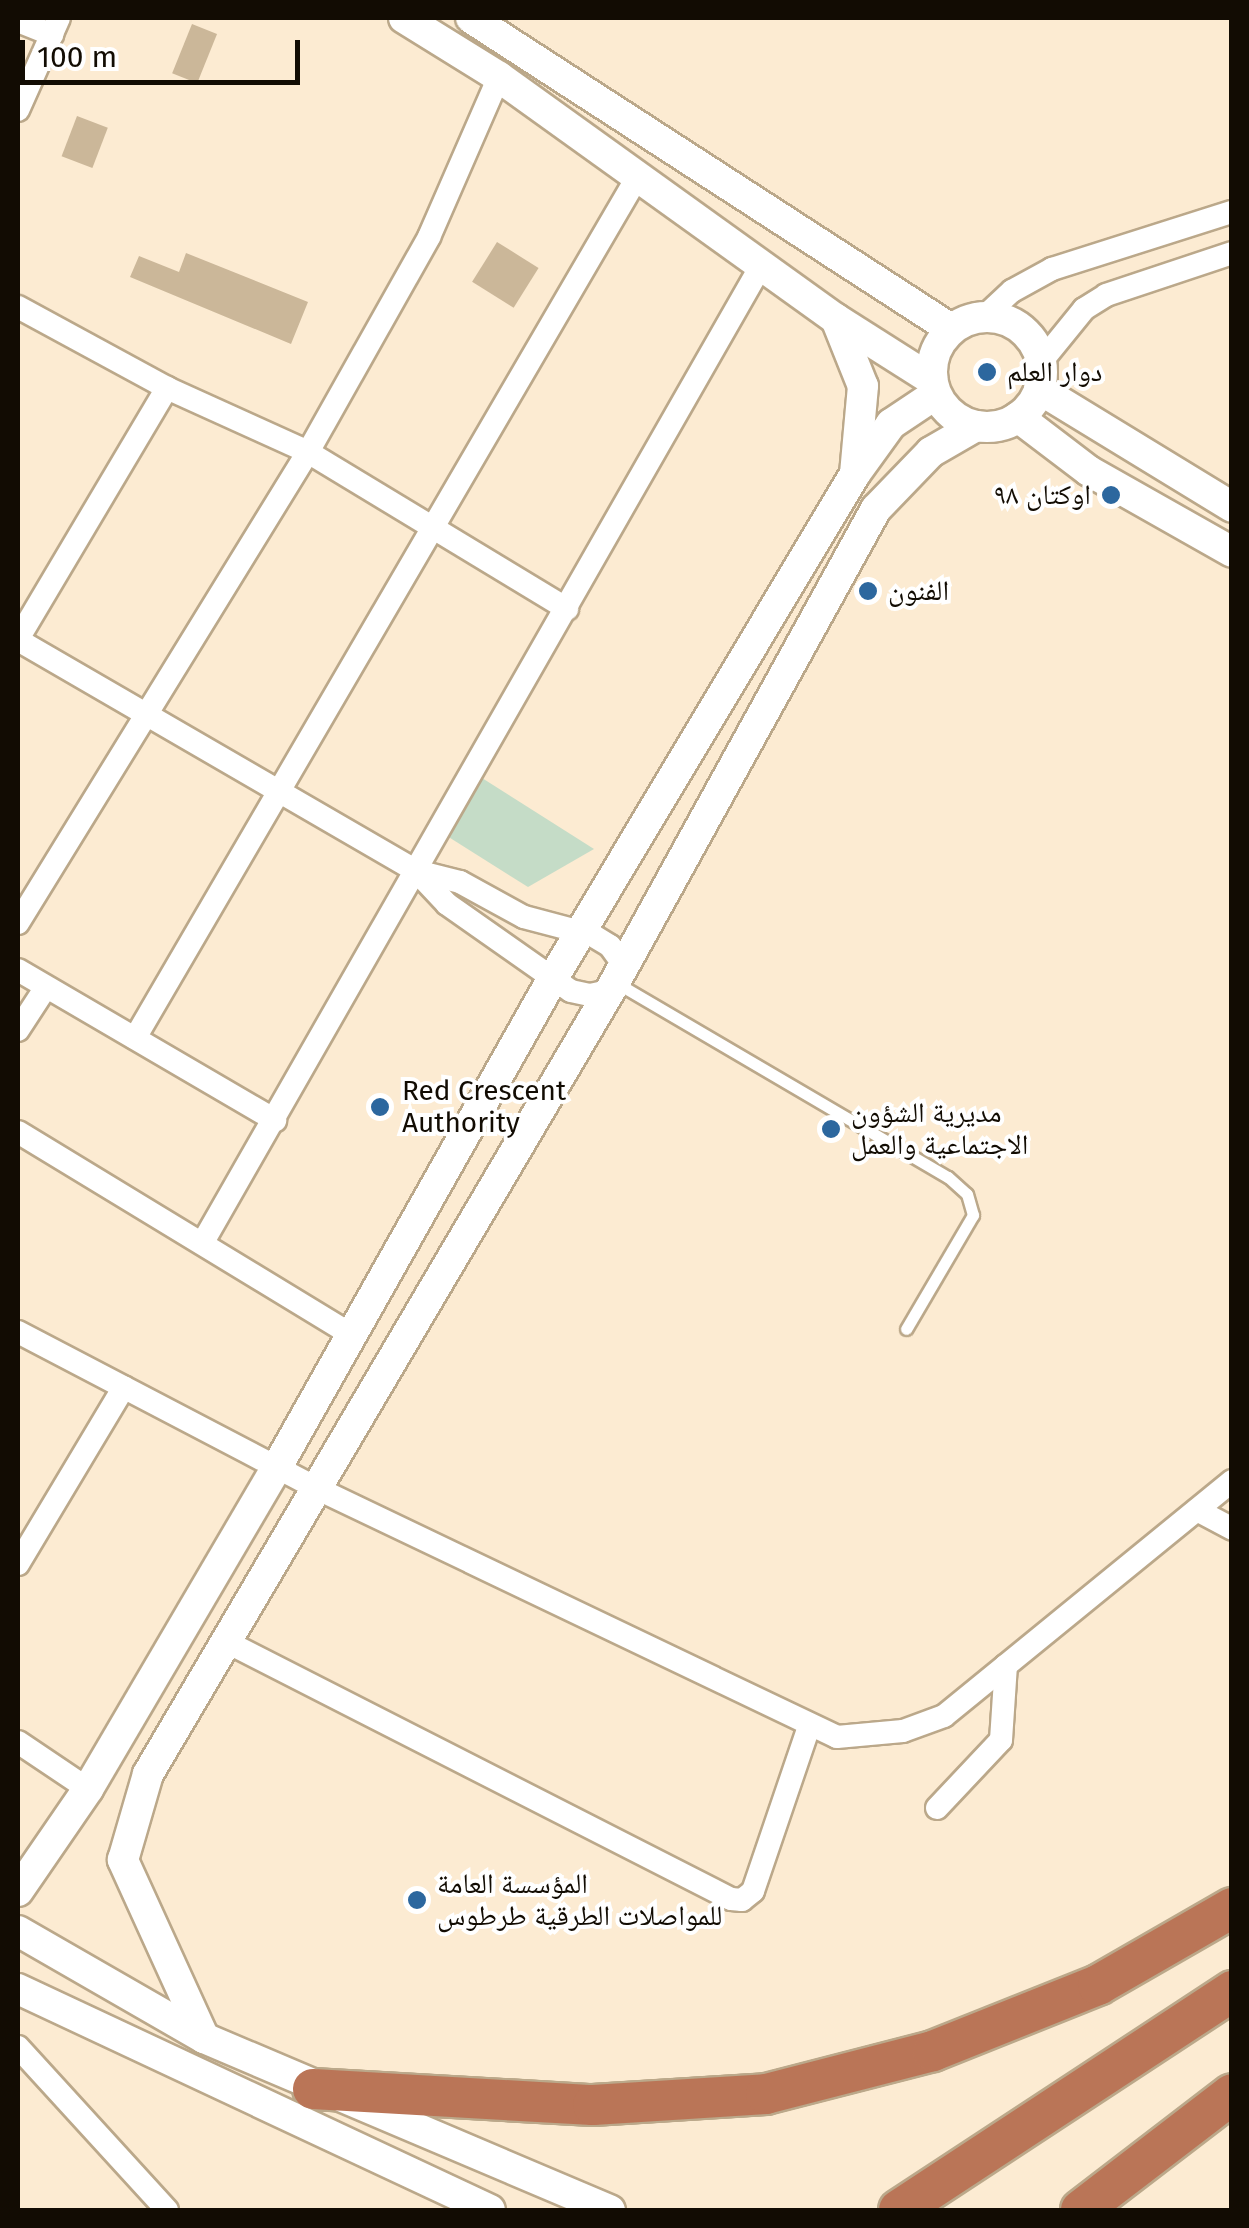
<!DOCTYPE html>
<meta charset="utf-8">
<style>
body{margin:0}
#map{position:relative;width:1249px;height:2228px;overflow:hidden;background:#fcebd2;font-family:"Fira Sans","Noto Naskh Arabic",sans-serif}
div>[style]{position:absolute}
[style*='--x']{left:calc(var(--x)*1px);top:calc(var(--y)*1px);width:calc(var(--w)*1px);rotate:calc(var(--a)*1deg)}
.green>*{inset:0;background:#c5dcc7}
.building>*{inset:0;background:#cbb799;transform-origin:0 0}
.roads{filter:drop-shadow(2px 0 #bba88a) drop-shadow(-2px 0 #bba88a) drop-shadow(0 2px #bba88a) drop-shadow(0 -2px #bba88a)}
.lane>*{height:11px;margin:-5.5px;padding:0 5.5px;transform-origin:5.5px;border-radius:5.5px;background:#fff}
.street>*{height:22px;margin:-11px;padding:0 11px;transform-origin:11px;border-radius:11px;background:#fff}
.secondary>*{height:30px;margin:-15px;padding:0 15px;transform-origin:15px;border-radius:15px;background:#fff}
.secondary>.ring{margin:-15px;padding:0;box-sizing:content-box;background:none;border:30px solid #fff;border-radius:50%}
.highway>*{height:40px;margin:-20px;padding:0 20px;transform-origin:20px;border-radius:20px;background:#ba7557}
.dots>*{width:28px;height:28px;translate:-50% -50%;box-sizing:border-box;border:5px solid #fff;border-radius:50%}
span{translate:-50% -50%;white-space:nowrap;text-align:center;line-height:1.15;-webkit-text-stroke:8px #fff;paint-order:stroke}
.poi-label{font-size:28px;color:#120c03}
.left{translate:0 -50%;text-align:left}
.right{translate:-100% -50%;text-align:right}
.frame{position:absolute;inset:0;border:20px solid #120c03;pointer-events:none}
.scale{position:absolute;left:20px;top:40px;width:280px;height:45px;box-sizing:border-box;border:5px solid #120c03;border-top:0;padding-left:12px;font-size:30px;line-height:35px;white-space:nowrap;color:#120c03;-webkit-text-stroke:8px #fff;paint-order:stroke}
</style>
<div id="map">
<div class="green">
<div style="clip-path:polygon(482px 778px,594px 849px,528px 887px,447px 836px)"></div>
</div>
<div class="building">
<div style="left:192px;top:24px;width:27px;height:53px;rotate:22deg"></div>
<div style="left:77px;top:116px;width:33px;height:43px;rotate:21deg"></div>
<div style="left:497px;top:242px;width:49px;height:47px;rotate:32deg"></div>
<div style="clip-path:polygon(186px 253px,308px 302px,291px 344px,130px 277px,139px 256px,179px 272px)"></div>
</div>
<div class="roads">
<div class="lane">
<div style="--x:615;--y:982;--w:386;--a:30.4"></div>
<div style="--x:948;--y:1177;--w:25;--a:42"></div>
<div style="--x:967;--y:1194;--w:22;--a:74"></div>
<div style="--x:973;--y:1215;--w:132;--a:120.4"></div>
</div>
<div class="street">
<div style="--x:18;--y:21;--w:37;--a:22"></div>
<div style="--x:18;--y:110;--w:101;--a:-66"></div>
<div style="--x:18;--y:307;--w:170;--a:28.5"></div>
<div style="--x:167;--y:388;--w:155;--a:24.4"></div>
<div style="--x:308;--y:452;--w:303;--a:31.2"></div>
<div style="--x:985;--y:316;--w:37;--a:-43"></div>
<div style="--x:1012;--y:291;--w:46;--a:-28.8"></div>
<div style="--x:1052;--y:269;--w:189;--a:-17.6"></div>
<div style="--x:1041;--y:362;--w:68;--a:-50.9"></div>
<div style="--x:1084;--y:309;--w:26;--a:-32"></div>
<div style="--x:1106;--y:295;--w:133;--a:-18.4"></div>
<div style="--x:18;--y:639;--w:292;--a:-59.3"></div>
<div style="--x:18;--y:640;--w:460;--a:30.1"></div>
<div style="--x:416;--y:871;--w:45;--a:46.8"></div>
<div style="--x:447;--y:904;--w:151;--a:35.1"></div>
<div style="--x:571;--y:991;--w:19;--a:12"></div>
<div style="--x:590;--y:995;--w:19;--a:-12"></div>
<div style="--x:416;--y:871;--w:45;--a:14"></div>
<div style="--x:460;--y:882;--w:73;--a:28.7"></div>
<div style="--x:524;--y:917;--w:70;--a:14.8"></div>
<div style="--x:592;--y:935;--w:21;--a:31"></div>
<div style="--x:610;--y:946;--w:24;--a:54"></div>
<div style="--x:18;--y:923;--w:553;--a:-58.38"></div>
<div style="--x:308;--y:452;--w:247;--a:-60.6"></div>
<div style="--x:429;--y:237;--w:175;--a:-66.4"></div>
<div style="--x:18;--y:970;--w:298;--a:30.3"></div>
<div style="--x:18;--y:1030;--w:51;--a:-56.9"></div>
<div style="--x:135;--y:1038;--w:998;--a:-59.74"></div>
<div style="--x:18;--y:1132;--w:391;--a:31.3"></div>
<div style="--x:203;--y:1242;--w:1126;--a:-60.25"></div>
<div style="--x:18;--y:1332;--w:336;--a:27.6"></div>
<div style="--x:316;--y:1488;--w:577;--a:25.54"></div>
<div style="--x:837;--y:1737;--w:66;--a:-5.2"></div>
<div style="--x:903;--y:1731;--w:44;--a:-20.1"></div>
<div style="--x:944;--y:1716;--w:372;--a:-39.2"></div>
<div style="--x:1197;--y:1510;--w:40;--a:28"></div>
<div style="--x:18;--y:1564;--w:206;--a:-59.1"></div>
<div style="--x:225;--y:1641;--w:568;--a:27.02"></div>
<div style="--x:731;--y:1899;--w:11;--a:5"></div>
<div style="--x:742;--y:1900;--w:14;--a:-39"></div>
<div style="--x:753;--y:1891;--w:176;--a:-71.2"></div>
<div style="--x:18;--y:1742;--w:84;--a:33.9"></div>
<div style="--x:937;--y:1808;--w:93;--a:-46.7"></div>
<div style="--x:1001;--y:1740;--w:75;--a:-86.2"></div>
<div style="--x:18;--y:2047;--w:221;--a:47.6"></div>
</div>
<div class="secondary">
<div style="--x:404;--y:18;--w:112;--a:31.8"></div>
<div style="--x:499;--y:77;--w:415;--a:35.7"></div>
<div style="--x:836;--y:319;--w:114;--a:32.4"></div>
<div style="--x:471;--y:18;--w:572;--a:32.94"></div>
<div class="ring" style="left:932px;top:317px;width:80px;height:80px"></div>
<div style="--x:836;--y:319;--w:72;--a:68.1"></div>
<div style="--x:863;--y:386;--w:88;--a:95.2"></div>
<div style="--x:1039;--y:389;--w:226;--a:31.4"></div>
<div style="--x:1018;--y:417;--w:89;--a:37.3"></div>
<div style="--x:1089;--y:471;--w:164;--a:29.5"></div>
<div style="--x:18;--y:1891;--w:124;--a:-55.5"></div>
<div style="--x:88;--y:1789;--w:373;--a:-59.6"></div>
<div style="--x:277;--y:1467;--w:562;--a:-60.56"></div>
<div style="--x:553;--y:978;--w:588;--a:-59.07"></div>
<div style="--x:855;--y:474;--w:62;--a:-54.2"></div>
<div style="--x:891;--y:424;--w:54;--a:-33.7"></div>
<div style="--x:18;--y:1931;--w:215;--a:29.9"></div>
<div style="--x:204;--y:2038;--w:441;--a:23"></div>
<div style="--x:18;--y:1989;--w:521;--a:25.09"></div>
<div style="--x:204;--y:2038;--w:196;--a:-114.5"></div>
<div style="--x:123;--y:1860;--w:90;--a:-73.8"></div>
<div style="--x:148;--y:1774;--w:919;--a:-59.47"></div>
<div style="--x:615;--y:982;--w:540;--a:-61.11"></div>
<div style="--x:876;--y:509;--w:79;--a:-46"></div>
<div style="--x:931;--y:452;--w:52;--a:-30"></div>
</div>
<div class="highway">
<div style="--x:313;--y:2089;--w:280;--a:3.3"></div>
<div style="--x:593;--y:2105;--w:173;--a:-3.6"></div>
<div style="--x:766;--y:2094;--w:172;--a:-14.4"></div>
<div style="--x:933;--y:2051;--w:178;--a:-21.8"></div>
<div style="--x:1098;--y:1985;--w:155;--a:-29.9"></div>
<div style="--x:899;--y:2210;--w:399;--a:-33.3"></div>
<div style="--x:1081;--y:2210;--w:190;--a:-37.5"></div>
</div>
</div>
<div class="dots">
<div style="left:987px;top:372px;background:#2c679e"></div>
<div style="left:1111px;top:495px;background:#2c679e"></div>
<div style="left:868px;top:591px;background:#2c679e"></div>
<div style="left:380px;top:1107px;background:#2c679e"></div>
<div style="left:831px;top:1129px;background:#2c679e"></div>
<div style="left:417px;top:1900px;background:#2c679e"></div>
</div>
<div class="poi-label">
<span class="left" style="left:1007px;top:372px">دوار العلم</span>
<span class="right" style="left:1091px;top:495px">اوكتان ٩٨</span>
<span class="left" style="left:888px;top:591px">الفنون</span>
<span class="left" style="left:402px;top:1107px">Red Crescent<br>Authority</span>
<span class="left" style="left:851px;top:1129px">مديرية الشؤون<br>الاجتماعية والعمل</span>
<span class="left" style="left:437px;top:1900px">المؤسسة العامة<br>للمواصلات الطرقية طرطوس</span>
</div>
<div class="frame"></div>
<div class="scale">100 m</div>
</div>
